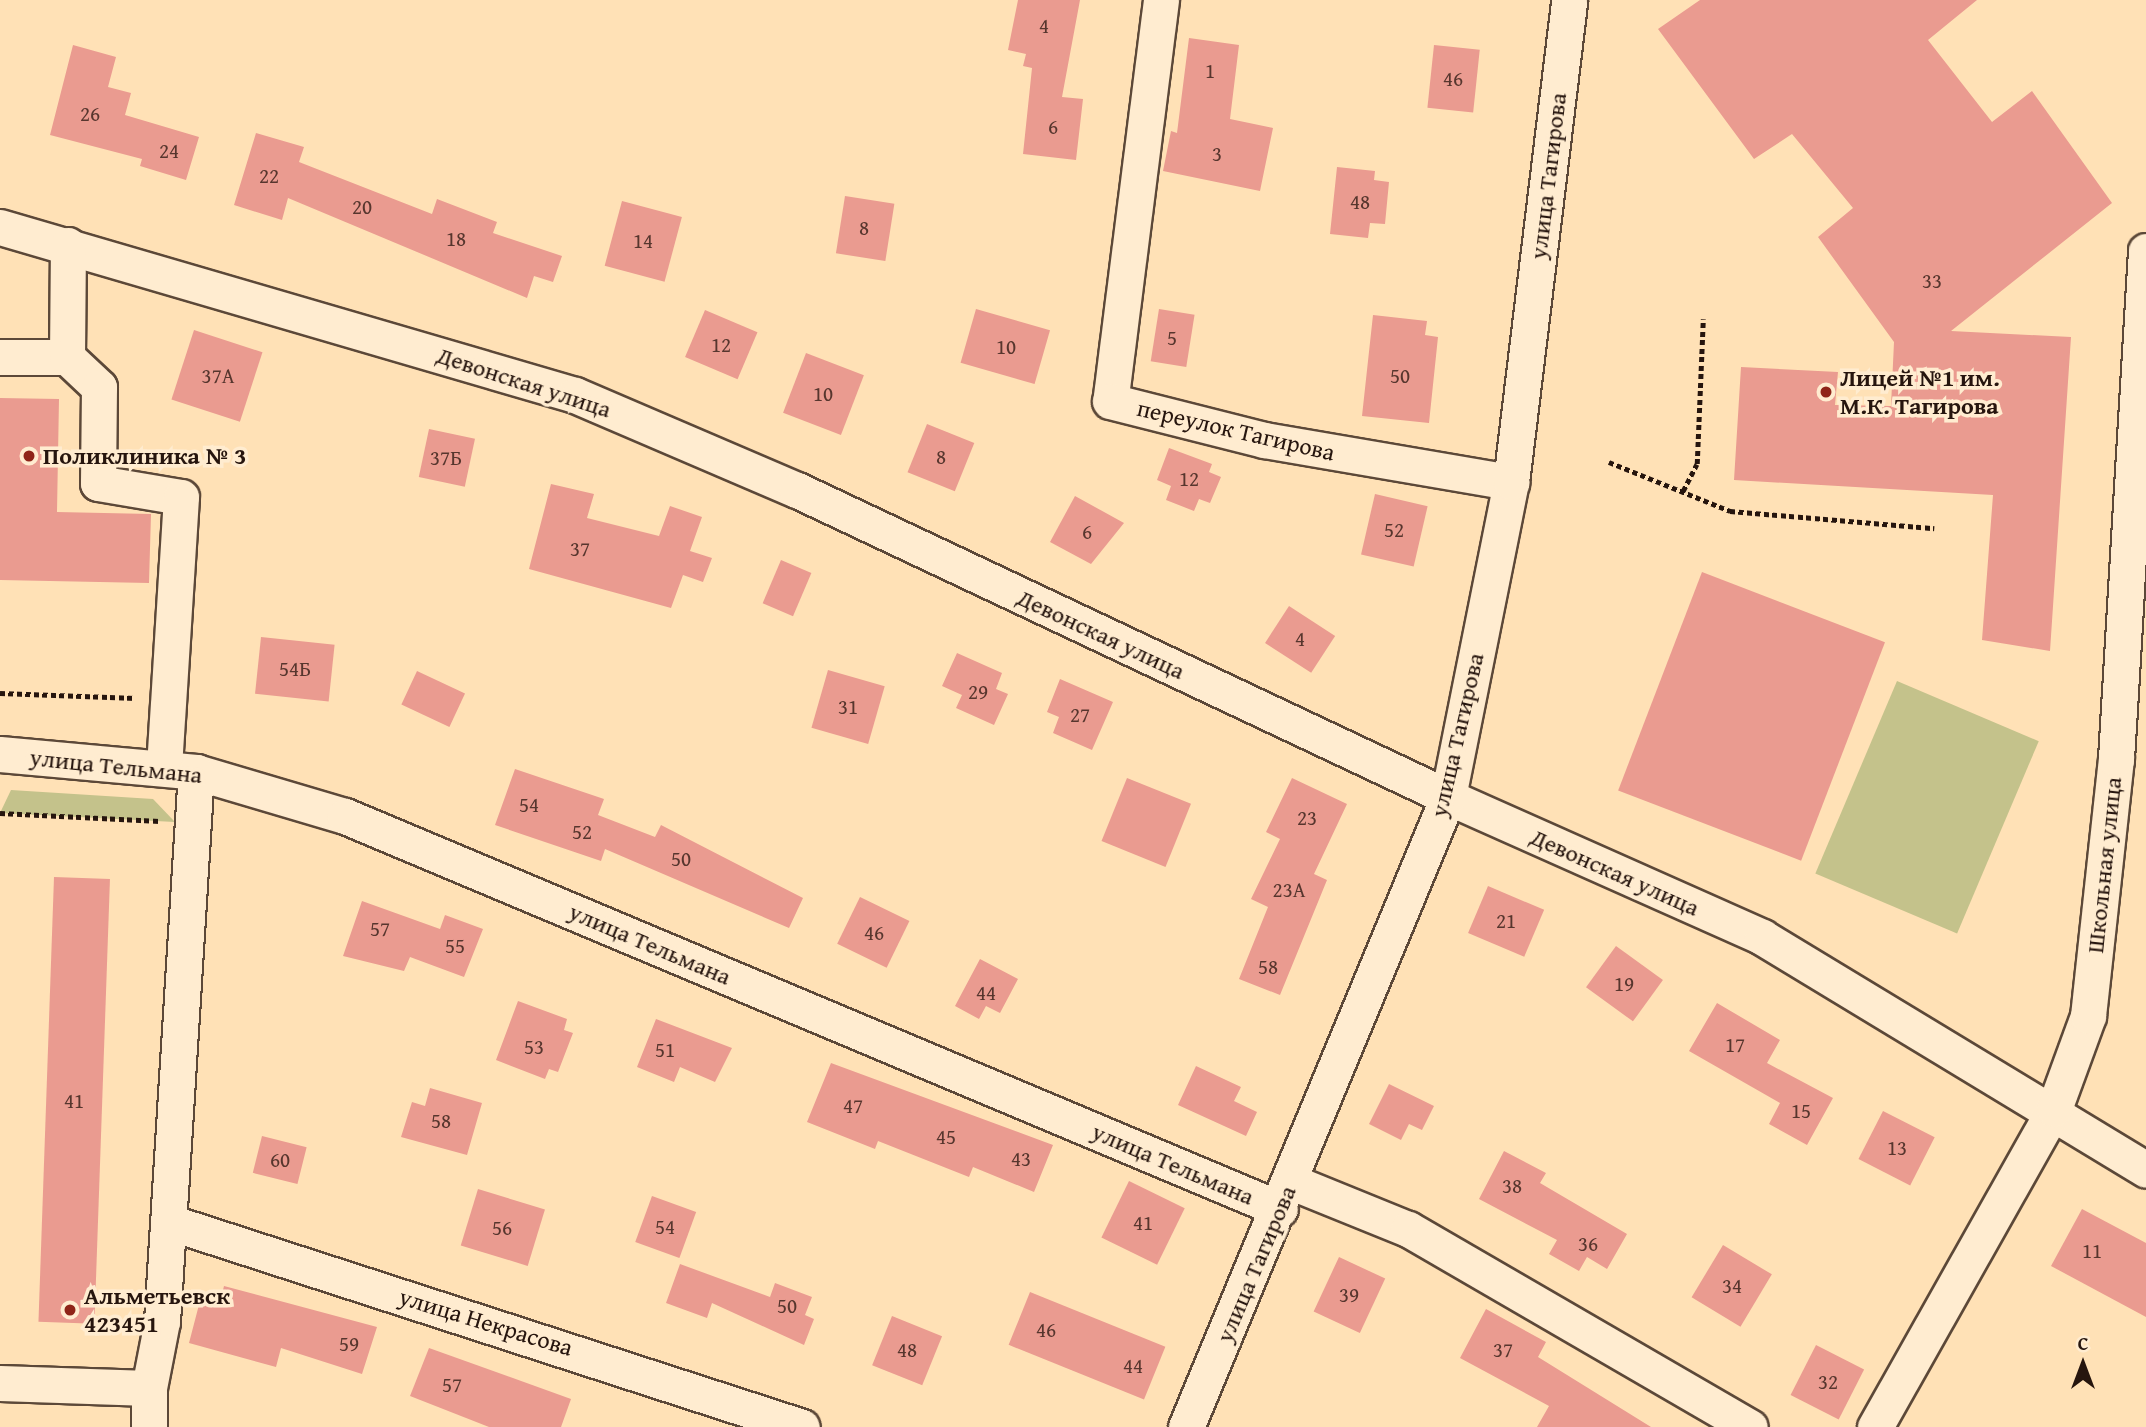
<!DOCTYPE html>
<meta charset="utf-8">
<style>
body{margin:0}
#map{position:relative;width:2146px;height:1427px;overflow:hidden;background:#ffe1b6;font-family:"Gentium Book Plus",serif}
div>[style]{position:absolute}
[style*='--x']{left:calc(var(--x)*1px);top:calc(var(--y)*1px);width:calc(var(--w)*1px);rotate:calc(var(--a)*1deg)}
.green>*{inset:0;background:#c4c28b;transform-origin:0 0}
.building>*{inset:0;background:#ea9b90;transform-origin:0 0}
.path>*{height:4.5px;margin-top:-2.25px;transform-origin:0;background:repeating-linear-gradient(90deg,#26150e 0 5px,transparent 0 8.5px)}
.roads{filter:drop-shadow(2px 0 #5c4838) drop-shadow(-2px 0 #5c4838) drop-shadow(0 2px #5c4838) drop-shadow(0 -2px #5c4838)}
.minor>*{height:35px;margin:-17.5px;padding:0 17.5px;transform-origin:17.5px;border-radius:17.5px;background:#ffecd0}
.dots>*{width:19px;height:19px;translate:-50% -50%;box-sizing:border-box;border:4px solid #ffecd0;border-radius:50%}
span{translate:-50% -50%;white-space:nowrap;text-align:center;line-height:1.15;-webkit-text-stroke:7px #ffecd0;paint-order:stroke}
.number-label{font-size:21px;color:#57362e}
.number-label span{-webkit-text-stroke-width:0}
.street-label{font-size:24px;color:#26150e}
.poi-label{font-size:24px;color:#26150e;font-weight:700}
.left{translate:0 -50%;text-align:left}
.north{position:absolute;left:2048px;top:1329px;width:70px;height:70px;-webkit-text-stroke:5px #ffecd0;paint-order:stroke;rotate:0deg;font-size:19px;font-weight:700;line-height:28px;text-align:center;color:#26150e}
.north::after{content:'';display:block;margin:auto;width:24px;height:32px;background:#26150e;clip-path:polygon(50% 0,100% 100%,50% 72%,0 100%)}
</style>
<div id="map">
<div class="green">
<div style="left:1897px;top:681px;width:154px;height:209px;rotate:23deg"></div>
<div style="clip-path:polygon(11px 790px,153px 799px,175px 822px,0 813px)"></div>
</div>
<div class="building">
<div style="clip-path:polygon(1018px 0,1080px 0,1062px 97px,1083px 99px,1076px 160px,1023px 154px,1032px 68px,1023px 66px,1026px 54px,1008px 50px)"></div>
<div style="clip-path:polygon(1700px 0,1977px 0,1928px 40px,1992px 122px,2032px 91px,2112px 203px,1951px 331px,2071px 337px,2050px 651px,1982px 640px,1993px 495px,1734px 480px,1741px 367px,1838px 372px,1835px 405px,1891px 406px,1894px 342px,1818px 237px,1853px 208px,1792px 134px,1754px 159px,1658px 29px)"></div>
<div style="clip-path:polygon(1189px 38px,1239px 45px,1230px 119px,1273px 128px,1260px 191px,1163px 171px,1171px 131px,1177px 133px)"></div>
<div style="clip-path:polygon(73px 45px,116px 57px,108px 87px,131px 93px,125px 115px,199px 137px,186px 180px,140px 166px,142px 159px,50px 135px)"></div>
<div style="left:1434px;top:45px;width:46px;height:63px;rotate:6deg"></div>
<div style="clip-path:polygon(256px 133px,304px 147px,299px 162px,432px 214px,437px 199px,497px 222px,493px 233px,562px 256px,553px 282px,534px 276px,527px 298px,288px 198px,282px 220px,234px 205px)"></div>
<div style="clip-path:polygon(1337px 167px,1375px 171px,1374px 180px,1389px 182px,1385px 224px,1370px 223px,1368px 238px,1330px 234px)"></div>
<div style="left:845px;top:196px;width:50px;height:58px;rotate:9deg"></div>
<div style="left:622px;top:201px;width:62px;height:67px;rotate:15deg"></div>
<div style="left:976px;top:309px;width:77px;height:56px;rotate:16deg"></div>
<div style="left:1159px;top:309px;width:36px;height:53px;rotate:9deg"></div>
<div style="left:705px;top:310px;width:57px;height:51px;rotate:23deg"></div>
<div style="clip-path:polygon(1373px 315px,1427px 321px,1425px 335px,1438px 337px,1429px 423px,1362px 416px)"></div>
<div style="left:194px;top:330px;width:72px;height:73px;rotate:18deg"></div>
<div style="left:806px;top:353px;width:62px;height:64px;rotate:21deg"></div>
<div style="clip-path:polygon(0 398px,59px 399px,57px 512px,151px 514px,149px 583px,0 580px)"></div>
<div style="left:927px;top:424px;width:51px;height:52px;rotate:22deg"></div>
<div style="left:429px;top:429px;width:47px;height:49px;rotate:12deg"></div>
<div style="clip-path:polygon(1169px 448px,1212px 464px,1209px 472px,1221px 477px,1210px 503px,1199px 499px,1194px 511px,1166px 500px,1171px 486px,1157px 480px)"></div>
<div style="clip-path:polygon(551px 484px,594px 494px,587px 518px,659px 536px,670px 506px,702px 517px,690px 551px,712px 558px,703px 582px,683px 575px,671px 608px,529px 569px)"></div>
<div style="left:1375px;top:494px;width:54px;height:62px;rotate:13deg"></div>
<div style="clip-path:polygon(1075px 496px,1124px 523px,1091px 564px,1050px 542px)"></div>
<div style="left:781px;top:560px;width:33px;height:47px;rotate:23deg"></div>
<div style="left:1702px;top:572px;width:196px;height:234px;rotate:21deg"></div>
<div style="left:1289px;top:606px;width:55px;height:44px;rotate:33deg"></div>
<div style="left:261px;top:637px;width:74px;height:57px;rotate:6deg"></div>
<div style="clip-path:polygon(957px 653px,1002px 673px,996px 689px,1008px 694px,994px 725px,956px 708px,962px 695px,942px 686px)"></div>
<div style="left:828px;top:670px;width:59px;height:60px;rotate:16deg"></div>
<div style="left:417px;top:671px;width:53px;height:37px;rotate:25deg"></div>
<div style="clip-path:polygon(1060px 679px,1113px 702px,1092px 750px,1053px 733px,1059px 717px,1047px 712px)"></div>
<div style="clip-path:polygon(515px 769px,604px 799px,598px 815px,655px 837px,661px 825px,803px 898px,789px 928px,605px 849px,601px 861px,495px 825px)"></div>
<div style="left:1127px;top:778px;width:69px;height:68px;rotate:22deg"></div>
<div style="clip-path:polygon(1292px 778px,1347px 804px,1314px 874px,1327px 880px,1280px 995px,1239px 979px,1268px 907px,1251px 899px,1280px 839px,1266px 832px)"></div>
<div style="left:54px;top:877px;width:56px;height:445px;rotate:2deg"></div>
<div style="left:1488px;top:886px;width:61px;height:51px;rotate:23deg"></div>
<div style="left:860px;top:897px;width:55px;height:52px;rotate:26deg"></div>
<div style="clip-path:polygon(362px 901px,440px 929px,445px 915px,483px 929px,464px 977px,410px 957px,404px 971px,343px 956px)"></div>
<div style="left:1616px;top:946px;width:58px;height:51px;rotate:36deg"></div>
<div style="clip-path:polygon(980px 959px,1018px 979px,1000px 1013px,986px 1006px,979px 1019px,955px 1006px)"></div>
<div style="clip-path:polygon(518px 1001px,567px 1019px,564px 1030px,573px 1033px,558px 1072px,549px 1069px,545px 1079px,496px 1060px)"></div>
<div style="clip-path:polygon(1717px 1003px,1780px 1040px,1767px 1063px,1833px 1098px,1807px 1145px,1769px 1124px,1780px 1103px,1689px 1051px)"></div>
<div style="clip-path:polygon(656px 1019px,732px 1048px,715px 1082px,680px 1067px,674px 1082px,637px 1067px)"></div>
<div style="clip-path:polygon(831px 1063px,1053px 1145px,1034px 1192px,973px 1167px,969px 1177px,878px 1141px,875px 1149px,807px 1122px)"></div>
<div style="clip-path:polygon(1196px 1066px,1241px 1087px,1234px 1101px,1257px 1112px,1246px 1136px,1178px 1105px)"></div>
<div style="clip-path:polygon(1389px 1084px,1434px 1106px,1422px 1130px,1409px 1124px,1401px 1140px,1369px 1124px)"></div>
<div style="clip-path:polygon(430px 1088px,482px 1103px,467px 1155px,401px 1137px,412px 1102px,425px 1106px)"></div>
<div style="left:1883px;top:1111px;width:58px;height:54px;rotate:27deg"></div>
<div style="left:262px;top:1136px;width:46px;height:38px;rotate:14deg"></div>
<div style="clip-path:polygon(1504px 1151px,1546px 1173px,1540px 1183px,1627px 1234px,1607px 1269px,1587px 1257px,1579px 1271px,1549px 1254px,1557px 1240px,1479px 1199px)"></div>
<div style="left:1129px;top:1181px;width:62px;height:63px;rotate:26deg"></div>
<div style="left:478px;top:1189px;width:70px;height:59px;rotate:17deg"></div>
<div style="left:652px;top:1196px;width:47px;height:49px;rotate:20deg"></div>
<div style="clip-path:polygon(2082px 1209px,2146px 1243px,2146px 1317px,2051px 1266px)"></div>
<div style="left:1723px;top:1245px;width:57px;height:61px;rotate:31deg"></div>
<div style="left:1339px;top:1257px;width:51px;height:60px;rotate:25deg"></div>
<div style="clip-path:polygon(680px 1264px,770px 1297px,775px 1283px,812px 1297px,805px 1315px,814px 1319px,804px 1345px,712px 1303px,707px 1318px,666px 1303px)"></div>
<div style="clip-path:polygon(224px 1286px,377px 1327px,362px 1374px,281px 1348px,276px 1367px,189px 1343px,201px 1297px,220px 1302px)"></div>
<div style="left:1030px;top:1292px;width:146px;height:57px;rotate:22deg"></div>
<div style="clip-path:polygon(1486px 1309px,1546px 1342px,1538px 1357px,1651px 1427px,1537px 1427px,1549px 1406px,1460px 1358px)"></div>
<div style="left:892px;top:1316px;width:54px;height:53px;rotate:22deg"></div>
<div style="left:1816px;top:1345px;width:54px;height:56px;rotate:27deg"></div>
<div style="clip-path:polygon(429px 1348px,571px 1399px,561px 1427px,489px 1427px,410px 1396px)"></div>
</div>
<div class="path">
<div style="--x:1609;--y:462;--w:131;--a:22"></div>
<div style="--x:1730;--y:511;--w:205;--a:4.8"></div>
<div style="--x:1683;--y:491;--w:30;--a:-63"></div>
<div style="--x:1697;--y:464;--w:145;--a:-87.6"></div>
<div style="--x:0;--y:693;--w:136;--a:2.1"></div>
<div style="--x:0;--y:813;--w:160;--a:2.9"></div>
</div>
<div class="roads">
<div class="minor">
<div style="--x:1161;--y:0;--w:404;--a:97.2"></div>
<div style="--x:1110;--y:401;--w:159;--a:14.2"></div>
<div style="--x:1264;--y:440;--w:251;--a:9.7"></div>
<div style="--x:0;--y:227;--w:599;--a:16.29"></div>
<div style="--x:575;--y:395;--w:241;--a:23.2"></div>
<div style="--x:797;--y:490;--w:720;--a:25.25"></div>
<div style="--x:1448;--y:797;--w:344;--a:24"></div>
<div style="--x:1762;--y:937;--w:449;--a:31.2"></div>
<div style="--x:0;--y:357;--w:67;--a:0"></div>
<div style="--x:67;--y:357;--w:112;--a:-89.5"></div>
<div style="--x:67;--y:357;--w:44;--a:43.2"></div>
<div style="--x:99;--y:387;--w:96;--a:90.6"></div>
<div style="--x:98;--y:483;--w:84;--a:9.6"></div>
<div style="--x:181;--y:497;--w:270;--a:93.6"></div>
<div style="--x:0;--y:754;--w:197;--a:5.2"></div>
<div style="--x:196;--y:772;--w:155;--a:16.5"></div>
<div style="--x:345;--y:816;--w:1014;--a:22.8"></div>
<div style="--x:1292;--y:1182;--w:125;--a:22.1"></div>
<div style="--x:1408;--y:1229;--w:395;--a:30.1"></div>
<div style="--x:169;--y:1222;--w:665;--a:17.94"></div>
<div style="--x:0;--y:1383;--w:149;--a:1.9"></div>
<div style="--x:149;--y:1388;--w:68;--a:-79"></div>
<div style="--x:162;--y:1321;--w:550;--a:-86.46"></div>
<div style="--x:149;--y:1427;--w:39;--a:-90"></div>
<div style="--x:1186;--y:1427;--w:682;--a:-67.42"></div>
<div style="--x:1448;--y:797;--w:321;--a:-78.7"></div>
<div style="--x:1511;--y:482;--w:485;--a:-83.1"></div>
<div style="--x:1875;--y:1427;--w:365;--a:-60.6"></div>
<div style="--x:2054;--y:1109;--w:99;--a:-69.9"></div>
<div style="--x:2088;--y:1016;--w:259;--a:-83.8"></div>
<div style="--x:2116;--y:759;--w:509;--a:-86.62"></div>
</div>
</div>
<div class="dots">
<div style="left:1826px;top:392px;background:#8f2418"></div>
<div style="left:29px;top:456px;background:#8f2418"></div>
<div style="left:70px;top:1310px;background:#8f2418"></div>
</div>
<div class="number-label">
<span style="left:1044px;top:26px">4</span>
<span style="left:1210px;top:71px">1</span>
<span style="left:1453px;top:79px">46</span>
<span style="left:90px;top:114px">26</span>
<span style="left:1053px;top:127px">6</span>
<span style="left:169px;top:151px">24</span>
<span style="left:1217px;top:154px">3</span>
<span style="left:269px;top:176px">22</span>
<span style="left:1360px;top:202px">48</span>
<span style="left:362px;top:207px">20</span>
<span style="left:864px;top:228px">8</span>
<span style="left:456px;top:239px">18</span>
<span style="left:643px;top:241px">14</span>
<span style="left:1932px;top:281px">33</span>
<span style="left:1172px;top:338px">5</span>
<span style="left:721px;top:345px">12</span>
<span style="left:1006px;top:347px">10</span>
<span style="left:218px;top:376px">37А</span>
<span style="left:1400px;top:376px">50</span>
<span style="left:823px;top:394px">10</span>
<span style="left:941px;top:457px">8</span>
<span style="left:446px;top:458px">37Б</span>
<span style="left:1189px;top:479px">12</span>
<span style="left:1394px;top:530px">52</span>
<span style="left:1087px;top:532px">6</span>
<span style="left:580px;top:549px">37</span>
<span style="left:1300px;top:639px">4</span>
<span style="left:295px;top:669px">54Б</span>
<span style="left:978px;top:692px">29</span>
<span style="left:848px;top:707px">31</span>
<span style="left:1080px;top:715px">27</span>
<span style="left:529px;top:805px">54</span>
<span style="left:1307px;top:818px">23</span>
<span style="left:582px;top:832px">52</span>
<span style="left:681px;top:859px">50</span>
<span style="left:1289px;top:890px">23А</span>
<span style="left:1506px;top:921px">21</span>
<span style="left:380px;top:929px">57</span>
<span style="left:874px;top:933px">46</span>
<span style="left:455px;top:946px">55</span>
<span style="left:1268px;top:967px">58</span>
<span style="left:1624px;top:984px">19</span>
<span style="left:986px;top:993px">44</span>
<span style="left:1735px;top:1045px">17</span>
<span style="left:534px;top:1047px">53</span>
<span style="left:665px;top:1050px">51</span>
<span style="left:74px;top:1101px">41</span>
<span style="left:853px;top:1106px">47</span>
<span style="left:1801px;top:1111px">15</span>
<span style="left:441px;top:1121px">58</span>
<span style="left:946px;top:1137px">45</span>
<span style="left:1897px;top:1148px">13</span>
<span style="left:1021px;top:1159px">43</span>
<span style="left:280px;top:1160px">60</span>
<span style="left:1512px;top:1186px">38</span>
<span style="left:1143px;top:1223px">41</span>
<span style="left:665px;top:1227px">54</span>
<span style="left:502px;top:1228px">56</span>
<span style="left:1588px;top:1244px">36</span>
<span style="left:2092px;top:1251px">11</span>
<span style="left:1732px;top:1286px">34</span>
<span style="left:1349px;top:1295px">39</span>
<span style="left:787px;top:1306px">50</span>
<span style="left:1046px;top:1330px">46</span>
<span style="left:349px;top:1344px">59</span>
<span style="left:907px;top:1350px">48</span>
<span style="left:1503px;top:1350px">37</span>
<span style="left:1133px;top:1366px">44</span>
<span style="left:1828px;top:1382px">32</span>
<span style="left:452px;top:1385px">57</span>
</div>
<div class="street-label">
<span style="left:1548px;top:176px;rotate:-83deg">улица Тагирова</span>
<span style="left:524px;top:382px;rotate:18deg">Девонская улица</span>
<span style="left:1236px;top:430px;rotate:13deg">переулок Тагирова</span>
<span style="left:1101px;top:634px;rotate:25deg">Девонская улица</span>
<span style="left:1457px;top:735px;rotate:-77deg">улица Тагирова</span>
<span style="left:116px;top:766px;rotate:6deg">улица Тельмана</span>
<span style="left:2104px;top:865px;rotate:-84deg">Школьная улица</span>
<span style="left:1615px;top:872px;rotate:24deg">Девонская улица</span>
<span style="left:650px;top:944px;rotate:23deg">улица Тельмана</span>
<span style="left:1173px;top:1164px;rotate:23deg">улица Тельмана</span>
<span style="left:1256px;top:1264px;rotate:-67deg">улица Тагирова</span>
<span style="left:486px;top:1322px;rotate:17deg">улица Некрасова</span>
</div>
<div class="poi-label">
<span class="left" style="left:1840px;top:392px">Лицей №1 им.<br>М.К. Тагирова</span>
<span class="left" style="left:43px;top:456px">Поликлиника № 3</span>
<span class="left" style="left:84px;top:1310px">Альметьевск<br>423451</span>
</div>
<div class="north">С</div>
</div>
